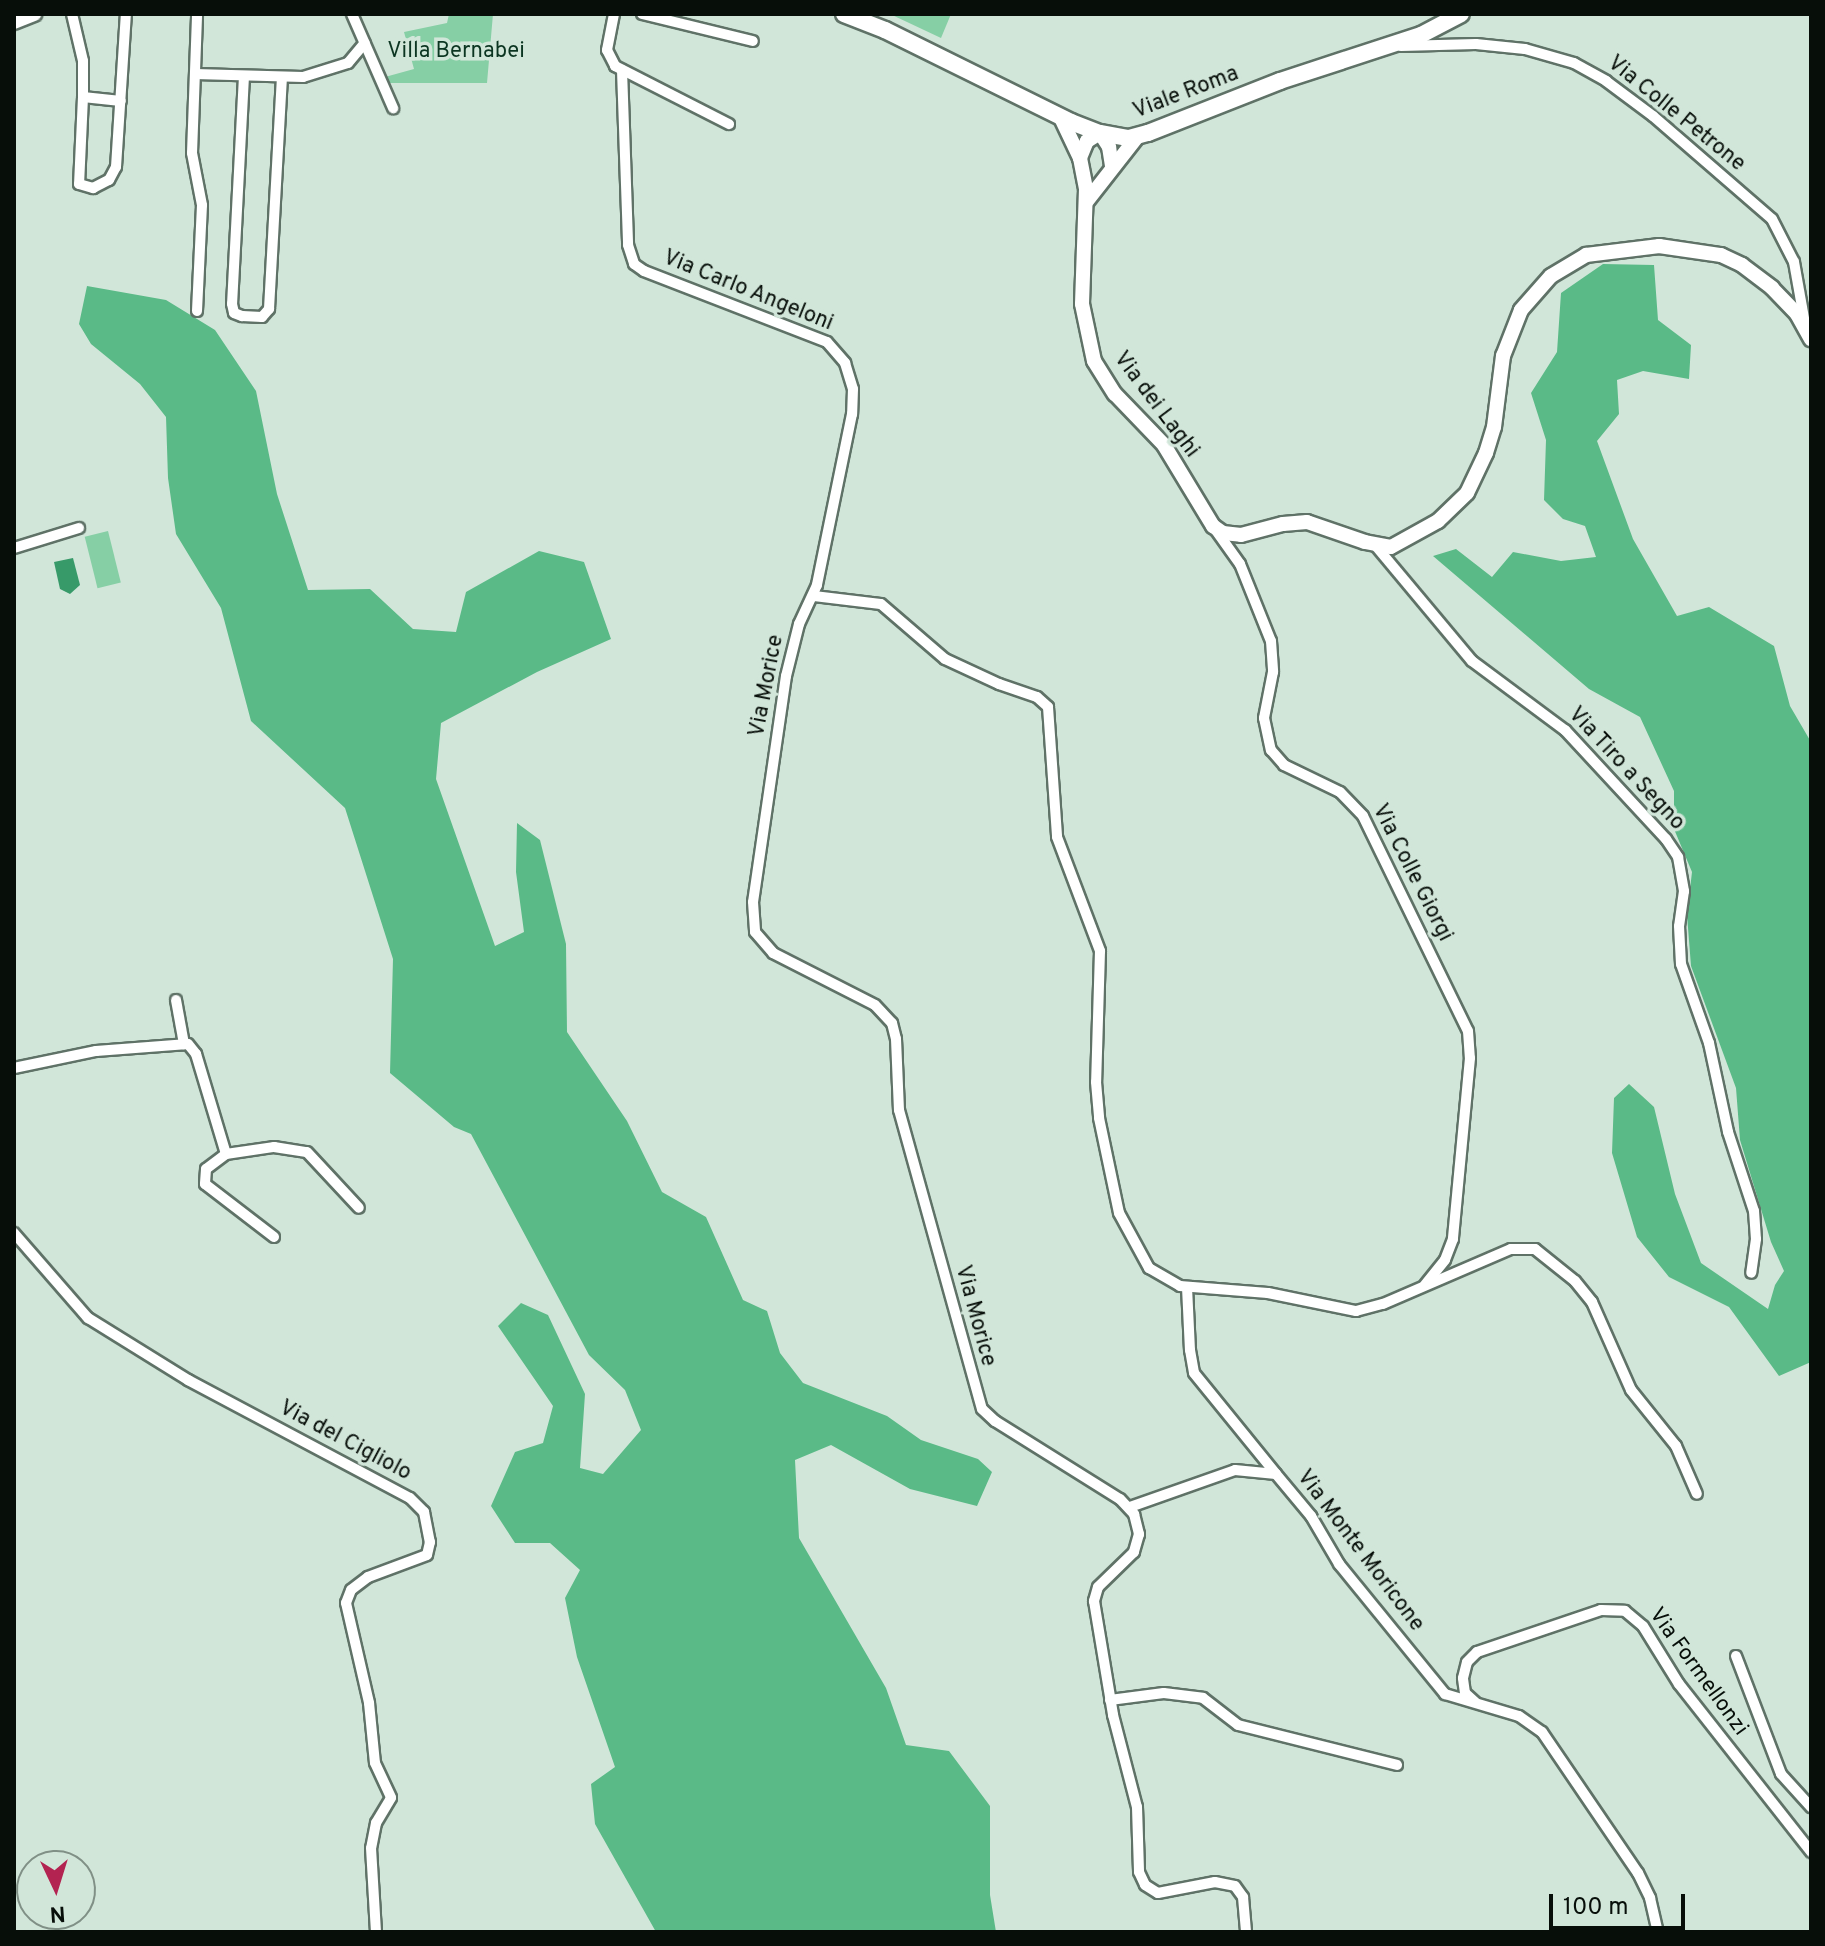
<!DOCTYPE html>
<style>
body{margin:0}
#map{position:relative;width:1825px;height:1946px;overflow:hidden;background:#d1e6d9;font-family:Overpass,sans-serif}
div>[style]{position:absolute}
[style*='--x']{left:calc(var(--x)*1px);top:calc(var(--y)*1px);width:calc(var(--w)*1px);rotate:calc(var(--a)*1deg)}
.green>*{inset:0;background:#86cfa5;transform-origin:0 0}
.forest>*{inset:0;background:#5aba87}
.water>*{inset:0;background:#379a69}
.roads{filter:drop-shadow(2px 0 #5f7267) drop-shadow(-2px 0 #5f7267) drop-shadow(0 2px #5f7267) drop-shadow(0 -2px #5f7267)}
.minor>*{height:10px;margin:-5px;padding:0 5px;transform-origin:5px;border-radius:5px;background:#fff}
.secondary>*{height:14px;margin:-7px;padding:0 7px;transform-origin:7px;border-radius:7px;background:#fff}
.primary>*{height:16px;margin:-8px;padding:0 8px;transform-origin:8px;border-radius:8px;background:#fff}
span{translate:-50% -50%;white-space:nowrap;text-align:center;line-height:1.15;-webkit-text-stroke:7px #d1e6d9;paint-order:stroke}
.park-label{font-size:22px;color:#0b3521}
.street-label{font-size:22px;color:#070e09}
.frame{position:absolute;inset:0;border:16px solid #070e09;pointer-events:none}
.north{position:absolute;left:16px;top:1850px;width:80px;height:80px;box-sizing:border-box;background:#d1e6d9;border:2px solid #809086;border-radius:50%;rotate:176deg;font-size:22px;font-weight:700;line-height:32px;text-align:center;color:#070e09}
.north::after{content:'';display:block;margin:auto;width:28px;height:36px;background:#b32351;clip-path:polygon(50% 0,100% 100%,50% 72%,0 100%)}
.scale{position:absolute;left:1549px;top:1894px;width:136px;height:36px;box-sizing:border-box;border:4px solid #070e09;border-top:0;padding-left:10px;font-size:24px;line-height:28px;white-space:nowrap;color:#070e09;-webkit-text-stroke:6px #d1e6d9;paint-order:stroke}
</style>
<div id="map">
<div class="green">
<div style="clip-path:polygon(449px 14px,493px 14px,487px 83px,387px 83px,385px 77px,414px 69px,404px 32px,447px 23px)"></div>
<div style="clip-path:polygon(890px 14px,951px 14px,941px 38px)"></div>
<div style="left:108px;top:531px;width:53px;height:24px;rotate:76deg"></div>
</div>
<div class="forest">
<div style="clip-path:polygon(1603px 264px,1654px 265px,1658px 320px,1691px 345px,1689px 379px,1643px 371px,1617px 380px,1619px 414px,1597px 441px,1633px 539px,1677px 616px,1709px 607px,1774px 646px,1790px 706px,1811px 742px,1811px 1362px,1779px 1376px,1729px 1307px,1669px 1277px,1637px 1237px,1612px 1153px,1614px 1098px,1629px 1084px,1654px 1107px,1675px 1194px,1701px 1263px,1768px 1309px,1775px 1285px,1784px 1271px,1771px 1242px,1740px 1140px,1736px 1088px,1691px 966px,1687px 915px,1692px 872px,1674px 829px,1674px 791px,1640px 717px,1589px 689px,1433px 556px,1456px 549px,1492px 577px,1513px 552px,1561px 561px,1596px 557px,1585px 526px,1563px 519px,1544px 500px,1546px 440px,1531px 393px,1557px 352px,1561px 293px)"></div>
<div style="clip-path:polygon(87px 286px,166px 300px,215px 330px,256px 391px,277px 494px,308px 590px,370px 589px,413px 629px,456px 632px,466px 592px,539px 551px,584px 562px,611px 639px,537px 672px,441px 723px,436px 779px,495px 946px,524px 932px,516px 872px,517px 823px,540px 840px,566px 944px,567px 1032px,627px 1121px,662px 1192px,706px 1217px,743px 1300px,767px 1311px,780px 1353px,803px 1383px,887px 1416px,921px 1440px,978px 1459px,992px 1472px,977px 1506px,910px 1489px,831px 1445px,795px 1460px,799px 1538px,886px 1688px,906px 1745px,949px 1751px,990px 1806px,990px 1895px,996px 1932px,656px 1932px,595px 1824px,591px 1784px,615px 1767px,577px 1657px,565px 1598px,580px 1570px,550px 1543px,515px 1543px,491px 1506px,515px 1452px,543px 1443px,553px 1406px,498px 1326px,521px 1303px,548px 1315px,585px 1394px,580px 1468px,603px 1474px,641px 1430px,625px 1390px,589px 1355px,471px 1134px,454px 1127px,390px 1073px,393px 959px,345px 808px,251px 721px,221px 608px,176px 534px,168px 478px,166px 417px,140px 384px,91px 344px,79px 324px)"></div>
</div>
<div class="water">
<div style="clip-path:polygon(73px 558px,80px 585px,70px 594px,60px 589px,54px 562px)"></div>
</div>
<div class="roads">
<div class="minor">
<div style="--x:72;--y:14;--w:48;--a:76.8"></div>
<div style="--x:83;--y:61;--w:36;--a:90"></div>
<div style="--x:83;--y:97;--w:38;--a:6"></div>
<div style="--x:352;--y:14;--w:103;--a:66.4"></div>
<div style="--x:614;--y:14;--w:37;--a:101"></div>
<div style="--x:607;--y:50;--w:18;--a:63"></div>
<div style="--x:615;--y:66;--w:128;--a:27"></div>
<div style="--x:642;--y:14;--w:114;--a:13.7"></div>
<div style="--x:1401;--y:46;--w:75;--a:-1.5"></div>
<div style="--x:1476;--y:44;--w:49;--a:5.8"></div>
<div style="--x:1525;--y:49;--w:51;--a:15.9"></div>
<div style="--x:1574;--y:63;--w:37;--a:29"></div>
<div style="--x:1606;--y:81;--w:59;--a:36.7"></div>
<div style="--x:1653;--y:116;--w:157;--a:40.9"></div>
<div style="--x:1772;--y:219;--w:48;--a:62.9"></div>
<div style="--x:1794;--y:262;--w:63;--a:79.9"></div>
<div style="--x:622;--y:70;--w:175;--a:88"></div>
<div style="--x:628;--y:245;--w:20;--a:72"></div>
<div style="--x:634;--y:264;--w:12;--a:35"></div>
<div style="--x:644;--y:271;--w:196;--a:21.2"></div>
<div style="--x:827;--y:342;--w:28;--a:49"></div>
<div style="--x:845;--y:363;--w:27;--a:73"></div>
<div style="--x:853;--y:389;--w:25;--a:92"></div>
<div style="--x:852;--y:414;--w:175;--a:101.6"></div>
<div style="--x:817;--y:585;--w:43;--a:114.8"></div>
<div style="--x:799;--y:624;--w:54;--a:104"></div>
<div style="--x:786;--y:676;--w:228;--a:98.3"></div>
<div style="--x:753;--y:902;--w:30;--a:86"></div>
<div style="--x:755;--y:932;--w:28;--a:49"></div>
<div style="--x:773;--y:953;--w:114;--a:27"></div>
<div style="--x:875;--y:1005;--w:25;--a:47"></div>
<div style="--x:892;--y:1023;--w:16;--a:76"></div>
<div style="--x:896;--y:1039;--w:71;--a:87.6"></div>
<div style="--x:899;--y:1110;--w:310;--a:74.5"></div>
<div style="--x:982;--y:1409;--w:18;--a:43"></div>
<div style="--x:995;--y:1421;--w:147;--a:32"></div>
<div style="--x:1120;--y:1499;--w:21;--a:47"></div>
<div style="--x:1134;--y:1514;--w:21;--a:76"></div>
<div style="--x:1139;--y:1534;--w:19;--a:106"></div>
<div style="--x:1134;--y:1552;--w:50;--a:135.8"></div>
<div style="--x:1098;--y:1587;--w:15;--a:106"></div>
<div style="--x:1094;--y:1601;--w:116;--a:80.5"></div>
<div style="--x:1113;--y:1715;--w:95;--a:75.4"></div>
<div style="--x:1137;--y:1807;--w:65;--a:88.2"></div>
<div style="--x:1139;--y:1872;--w:14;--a:65"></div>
<div style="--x:1145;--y:1885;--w:15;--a:32"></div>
<div style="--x:1158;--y:1893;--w:58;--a:-10.9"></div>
<div style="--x:1215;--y:1882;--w:20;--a:11"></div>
<div style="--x:1235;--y:1886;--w:14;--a:54"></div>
<div style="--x:1243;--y:1897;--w:35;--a:85"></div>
<div style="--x:195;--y:74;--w:108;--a:1.6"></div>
<div style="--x:303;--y:77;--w:47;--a:-17.3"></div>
<div style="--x:348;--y:63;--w:26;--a:-50"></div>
<div style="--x:244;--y:76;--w:228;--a:93"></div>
<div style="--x:232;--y:304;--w:9;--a:77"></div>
<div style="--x:234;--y:313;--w:9;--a:21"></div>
<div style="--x:242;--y:316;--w:20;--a:3"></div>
<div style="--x:262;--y:317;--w:11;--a:-49"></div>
<div style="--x:269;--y:309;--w:231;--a:-86.8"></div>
<div style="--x:83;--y:97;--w:87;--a:92.6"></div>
<div style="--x:79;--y:184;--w:15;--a:16"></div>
<div style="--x:93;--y:188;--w:18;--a:-27"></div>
<div style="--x:109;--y:180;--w:15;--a:-62"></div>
<div style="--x:116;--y:167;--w:153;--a:-86.3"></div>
<div style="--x:197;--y:311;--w:106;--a:-87.3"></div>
<div style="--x:202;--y:205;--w:53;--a:-100.9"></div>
<div style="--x:192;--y:153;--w:139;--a:-87.9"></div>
<div style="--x:1215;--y:529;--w:43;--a:54.5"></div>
<div style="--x:1240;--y:564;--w:83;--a:68.1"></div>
<div style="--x:1271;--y:641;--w:31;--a:86"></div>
<div style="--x:1273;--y:672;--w:47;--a:101.1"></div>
<div style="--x:1264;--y:718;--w:33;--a:78"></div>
<div style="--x:1271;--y:750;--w:20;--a:49"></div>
<div style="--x:1284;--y:765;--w:62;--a:25.7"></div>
<div style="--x:1340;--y:792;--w:33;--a:46"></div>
<div style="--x:1363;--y:816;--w:239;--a:64"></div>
<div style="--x:1468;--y:1031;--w:27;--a:86"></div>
<div style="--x:1470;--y:1058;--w:182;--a:95.4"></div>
<div style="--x:1453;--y:1239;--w:22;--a:111"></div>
<div style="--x:1445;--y:1260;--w:32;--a:129"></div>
<div style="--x:1375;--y:545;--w:151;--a:50.1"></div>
<div style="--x:1472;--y:661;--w:116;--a:36.6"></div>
<div style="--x:1565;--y:730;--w:149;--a:47.2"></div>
<div style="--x:1666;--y:839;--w:22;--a:56"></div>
<div style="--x:1678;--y:857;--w:35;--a:80"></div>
<div style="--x:1684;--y:891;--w:35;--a:98"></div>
<div style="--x:1679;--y:926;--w:38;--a:87"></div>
<div style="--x:1681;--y:964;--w:84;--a:70.5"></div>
<div style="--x:1709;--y:1043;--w:91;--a:77.9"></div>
<div style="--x:1728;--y:1132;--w:83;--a:71.8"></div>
<div style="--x:1754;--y:1211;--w:28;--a:86"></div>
<div style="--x:1756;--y:1239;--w:34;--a:98"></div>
<div style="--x:14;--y:548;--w:68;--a:-17.1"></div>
<div style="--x:814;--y:596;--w:67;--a:6.8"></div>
<div style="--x:881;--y:604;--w:84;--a:40.7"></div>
<div style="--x:945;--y:659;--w:60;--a:24.8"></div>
<div style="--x:999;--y:684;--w:40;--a:18.9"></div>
<div style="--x:1037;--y:697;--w:15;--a:42"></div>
<div style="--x:1048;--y:707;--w:130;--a:86"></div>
<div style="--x:1057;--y:837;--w:122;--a:69.3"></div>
<div style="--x:1100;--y:951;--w:131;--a:91.7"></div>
<div style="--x:1096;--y:1082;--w:36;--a:85"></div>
<div style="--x:1099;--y:1118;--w:97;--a:78.1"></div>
<div style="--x:1119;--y:1213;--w:63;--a:61.4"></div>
<div style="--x:1149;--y:1268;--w:36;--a:30"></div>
<div style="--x:1180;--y:1286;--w:88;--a:4.5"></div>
<div style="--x:1268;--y:1293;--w:90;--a:11.6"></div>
<div style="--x:1356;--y:1311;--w:28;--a:-15"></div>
<div style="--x:1383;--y:1304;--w:139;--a:-23.3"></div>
<div style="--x:1511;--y:1249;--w:24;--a:0"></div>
<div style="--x:1535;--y:1249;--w:51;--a:38.7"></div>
<div style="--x:1575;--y:1281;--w:27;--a:51"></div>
<div style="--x:1592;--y:1302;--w:96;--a:66.1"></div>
<div style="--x:1631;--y:1390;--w:72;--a:51.2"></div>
<div style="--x:1676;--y:1446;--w:52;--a:66.4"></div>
<div style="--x:176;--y:1000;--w:45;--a:79.7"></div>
<div style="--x:14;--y:1068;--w:84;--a:-11.7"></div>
<div style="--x:96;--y:1051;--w:92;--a:-4.4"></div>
<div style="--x:188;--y:1044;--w:13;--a:51"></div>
<div style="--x:196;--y:1054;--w:104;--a:73.3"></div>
<div style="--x:226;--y:1154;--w:49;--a:-8.3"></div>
<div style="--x:274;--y:1147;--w:33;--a:9"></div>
<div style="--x:307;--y:1152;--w:76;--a:47.1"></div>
<div style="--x:226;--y:1154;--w:25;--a:143"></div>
<div style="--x:206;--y:1169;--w:15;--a:94"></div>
<div style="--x:205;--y:1184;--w:87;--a:37.5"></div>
<div style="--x:14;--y:1233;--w:113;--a:49"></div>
<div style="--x:88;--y:1318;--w:118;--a:31.8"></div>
<div style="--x:188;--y:1380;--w:251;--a:28"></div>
<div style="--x:410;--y:1498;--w:20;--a:45"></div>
<div style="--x:424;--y:1512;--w:31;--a:79"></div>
<div style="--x:430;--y:1542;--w:13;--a:103"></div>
<div style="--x:427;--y:1555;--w:63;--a:159.6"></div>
<div style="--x:368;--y:1577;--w:21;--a:143"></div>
<div style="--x:351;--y:1590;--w:14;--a:111"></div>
<div style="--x:346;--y:1603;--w:103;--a:77"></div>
<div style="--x:369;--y:1703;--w:60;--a:84.3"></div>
<div style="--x:375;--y:1763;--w:38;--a:65"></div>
<div style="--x:391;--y:1798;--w:29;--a:121"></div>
<div style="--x:376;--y:1823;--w:25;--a:101"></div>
<div style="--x:371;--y:1848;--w:84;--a:86.6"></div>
<div style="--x:1187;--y:1287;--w:63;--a:87.3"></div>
<div style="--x:1190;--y:1350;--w:23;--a:80"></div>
<div style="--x:1194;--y:1373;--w:130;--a:50.9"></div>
<div style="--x:1130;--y:1507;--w:111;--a:-19.4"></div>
<div style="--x:1235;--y:1470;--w:41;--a:5.6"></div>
<div style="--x:1276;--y:1474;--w:55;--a:50.2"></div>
<div style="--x:1311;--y:1516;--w:56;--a:59.7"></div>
<div style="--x:1339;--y:1564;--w:168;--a:50.8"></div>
<div style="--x:1445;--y:1694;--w:77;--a:16.6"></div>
<div style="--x:1519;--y:1716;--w:28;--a:35"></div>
<div style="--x:1542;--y:1732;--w:171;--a:55.8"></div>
<div style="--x:1638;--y:1873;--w:28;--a:64"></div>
<div style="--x:1650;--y:1898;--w:35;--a:77"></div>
<div style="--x:1736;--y:1656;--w:126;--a:69.1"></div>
<div style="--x:1781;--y:1774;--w:45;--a:47.7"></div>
<div style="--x:1110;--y:1700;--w:54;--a:-7.4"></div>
<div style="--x:1164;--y:1693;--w:39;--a:7"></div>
<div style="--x:1203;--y:1698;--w:44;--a:37.6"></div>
<div style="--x:1238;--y:1725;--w:164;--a:14.1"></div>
<div style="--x:1475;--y:1702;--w:13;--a:-138"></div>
<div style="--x:1465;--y:1693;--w:15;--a:-98"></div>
<div style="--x:1463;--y:1678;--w:16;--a:-76"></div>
<div style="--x:1467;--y:1662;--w:14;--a:-45"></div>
<div style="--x:1477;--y:1652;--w:131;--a:-18.7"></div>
<div style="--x:1601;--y:1610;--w:24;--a:2"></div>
<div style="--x:1625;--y:1611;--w:23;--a:40"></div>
<div style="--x:1643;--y:1626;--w:68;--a:58.2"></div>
<div style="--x:1679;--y:1684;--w:214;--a:51.8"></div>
</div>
<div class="secondary">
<div style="--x:14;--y:22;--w:22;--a:-22"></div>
<div style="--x:1061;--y:118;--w:44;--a:64.6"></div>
<div style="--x:1080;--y:158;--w:32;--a:79"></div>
<div style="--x:1086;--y:189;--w:115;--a:92"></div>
<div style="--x:1082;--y:304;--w:58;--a:78.1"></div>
<div style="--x:1094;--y:361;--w:39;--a:58"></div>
<div style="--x:1115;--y:394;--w:71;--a:46.1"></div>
<div style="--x:1164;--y:445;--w:95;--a:58.8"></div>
<div style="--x:1213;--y:526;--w:12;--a:35"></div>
<div style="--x:1223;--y:533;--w:18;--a:6"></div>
<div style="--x:1241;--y:535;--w:43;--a:-14.7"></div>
<div style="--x:1283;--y:524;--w:24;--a:-5"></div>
<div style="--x:1307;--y:522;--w:61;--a:19"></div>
<div style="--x:1365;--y:542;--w:26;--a:11"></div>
<div style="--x:1391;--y:547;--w:54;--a:-29"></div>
<div style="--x:1438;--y:521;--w:40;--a:-44"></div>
<div style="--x:1467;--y:493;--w:44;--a:-64.6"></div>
<div style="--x:1486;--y:453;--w:27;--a:-73"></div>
<div style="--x:1494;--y:427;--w:72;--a:-82.8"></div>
<div style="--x:1503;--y:356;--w:49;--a:-68.6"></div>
<div style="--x:1521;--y:310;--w:45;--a:-48.6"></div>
<div style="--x:1551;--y:276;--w:41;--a:-31"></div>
<div style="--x:1586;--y:255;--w:74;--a:-7"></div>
<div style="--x:1659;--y:246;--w:63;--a:8.3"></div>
<div style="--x:1721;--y:255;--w:23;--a:25"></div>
<div style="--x:1742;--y:265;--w:38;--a:37"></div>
<div style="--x:1772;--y:288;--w:36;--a:46"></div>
<div style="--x:1797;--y:314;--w:29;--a:61"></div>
<div style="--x:1080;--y:158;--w:18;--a:-68"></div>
<div style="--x:1087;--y:141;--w:15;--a:-32"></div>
<div style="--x:1100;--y:133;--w:17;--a:57"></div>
<div style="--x:1109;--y:147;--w:20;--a:81"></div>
<div style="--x:1087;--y:201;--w:81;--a:-52"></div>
</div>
<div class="primary">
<div style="--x:844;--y:14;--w:44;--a:21.3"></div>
<div style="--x:885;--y:30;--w:208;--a:26.3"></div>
<div style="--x:1071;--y:122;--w:31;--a:21"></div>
<div style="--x:1100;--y:133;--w:29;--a:10"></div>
<div style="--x:1129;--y:138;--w:20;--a:-15"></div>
<div style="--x:1148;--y:133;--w:142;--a:-21.5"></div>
<div style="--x:1280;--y:81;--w:148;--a:-18.1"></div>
<div style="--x:1421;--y:35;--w:45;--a:-27.7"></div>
</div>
</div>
<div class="park-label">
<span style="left:456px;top:52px">Villa Bernabei</span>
</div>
<div class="street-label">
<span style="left:1186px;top:93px;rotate:-21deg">Viale Roma</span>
<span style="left:1676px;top:114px;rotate:39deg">Via Colle Petrone</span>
<span style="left:748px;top:291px;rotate:22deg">Via Carlo Angeloni</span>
<span style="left:1156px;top:405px;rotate:53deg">Via dei Laghi</span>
<span style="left:767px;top:686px;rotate:-79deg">Via Morice</span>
<span style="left:1626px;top:769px;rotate:47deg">Via Tiro a Segno</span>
<span style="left:1412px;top:873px;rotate:63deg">Via Colle Giorgi</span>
<span style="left:975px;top:1316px;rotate:75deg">Via Morice</span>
<span style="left:345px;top:1441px;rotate:28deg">Via del Cigliolo</span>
<span style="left:1360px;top:1551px;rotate:53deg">Via Monte Moricone</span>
<span style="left:1698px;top:1672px;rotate:54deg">Via Formellonzi</span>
</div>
<div class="frame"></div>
<div class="north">N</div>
<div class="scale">100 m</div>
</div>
